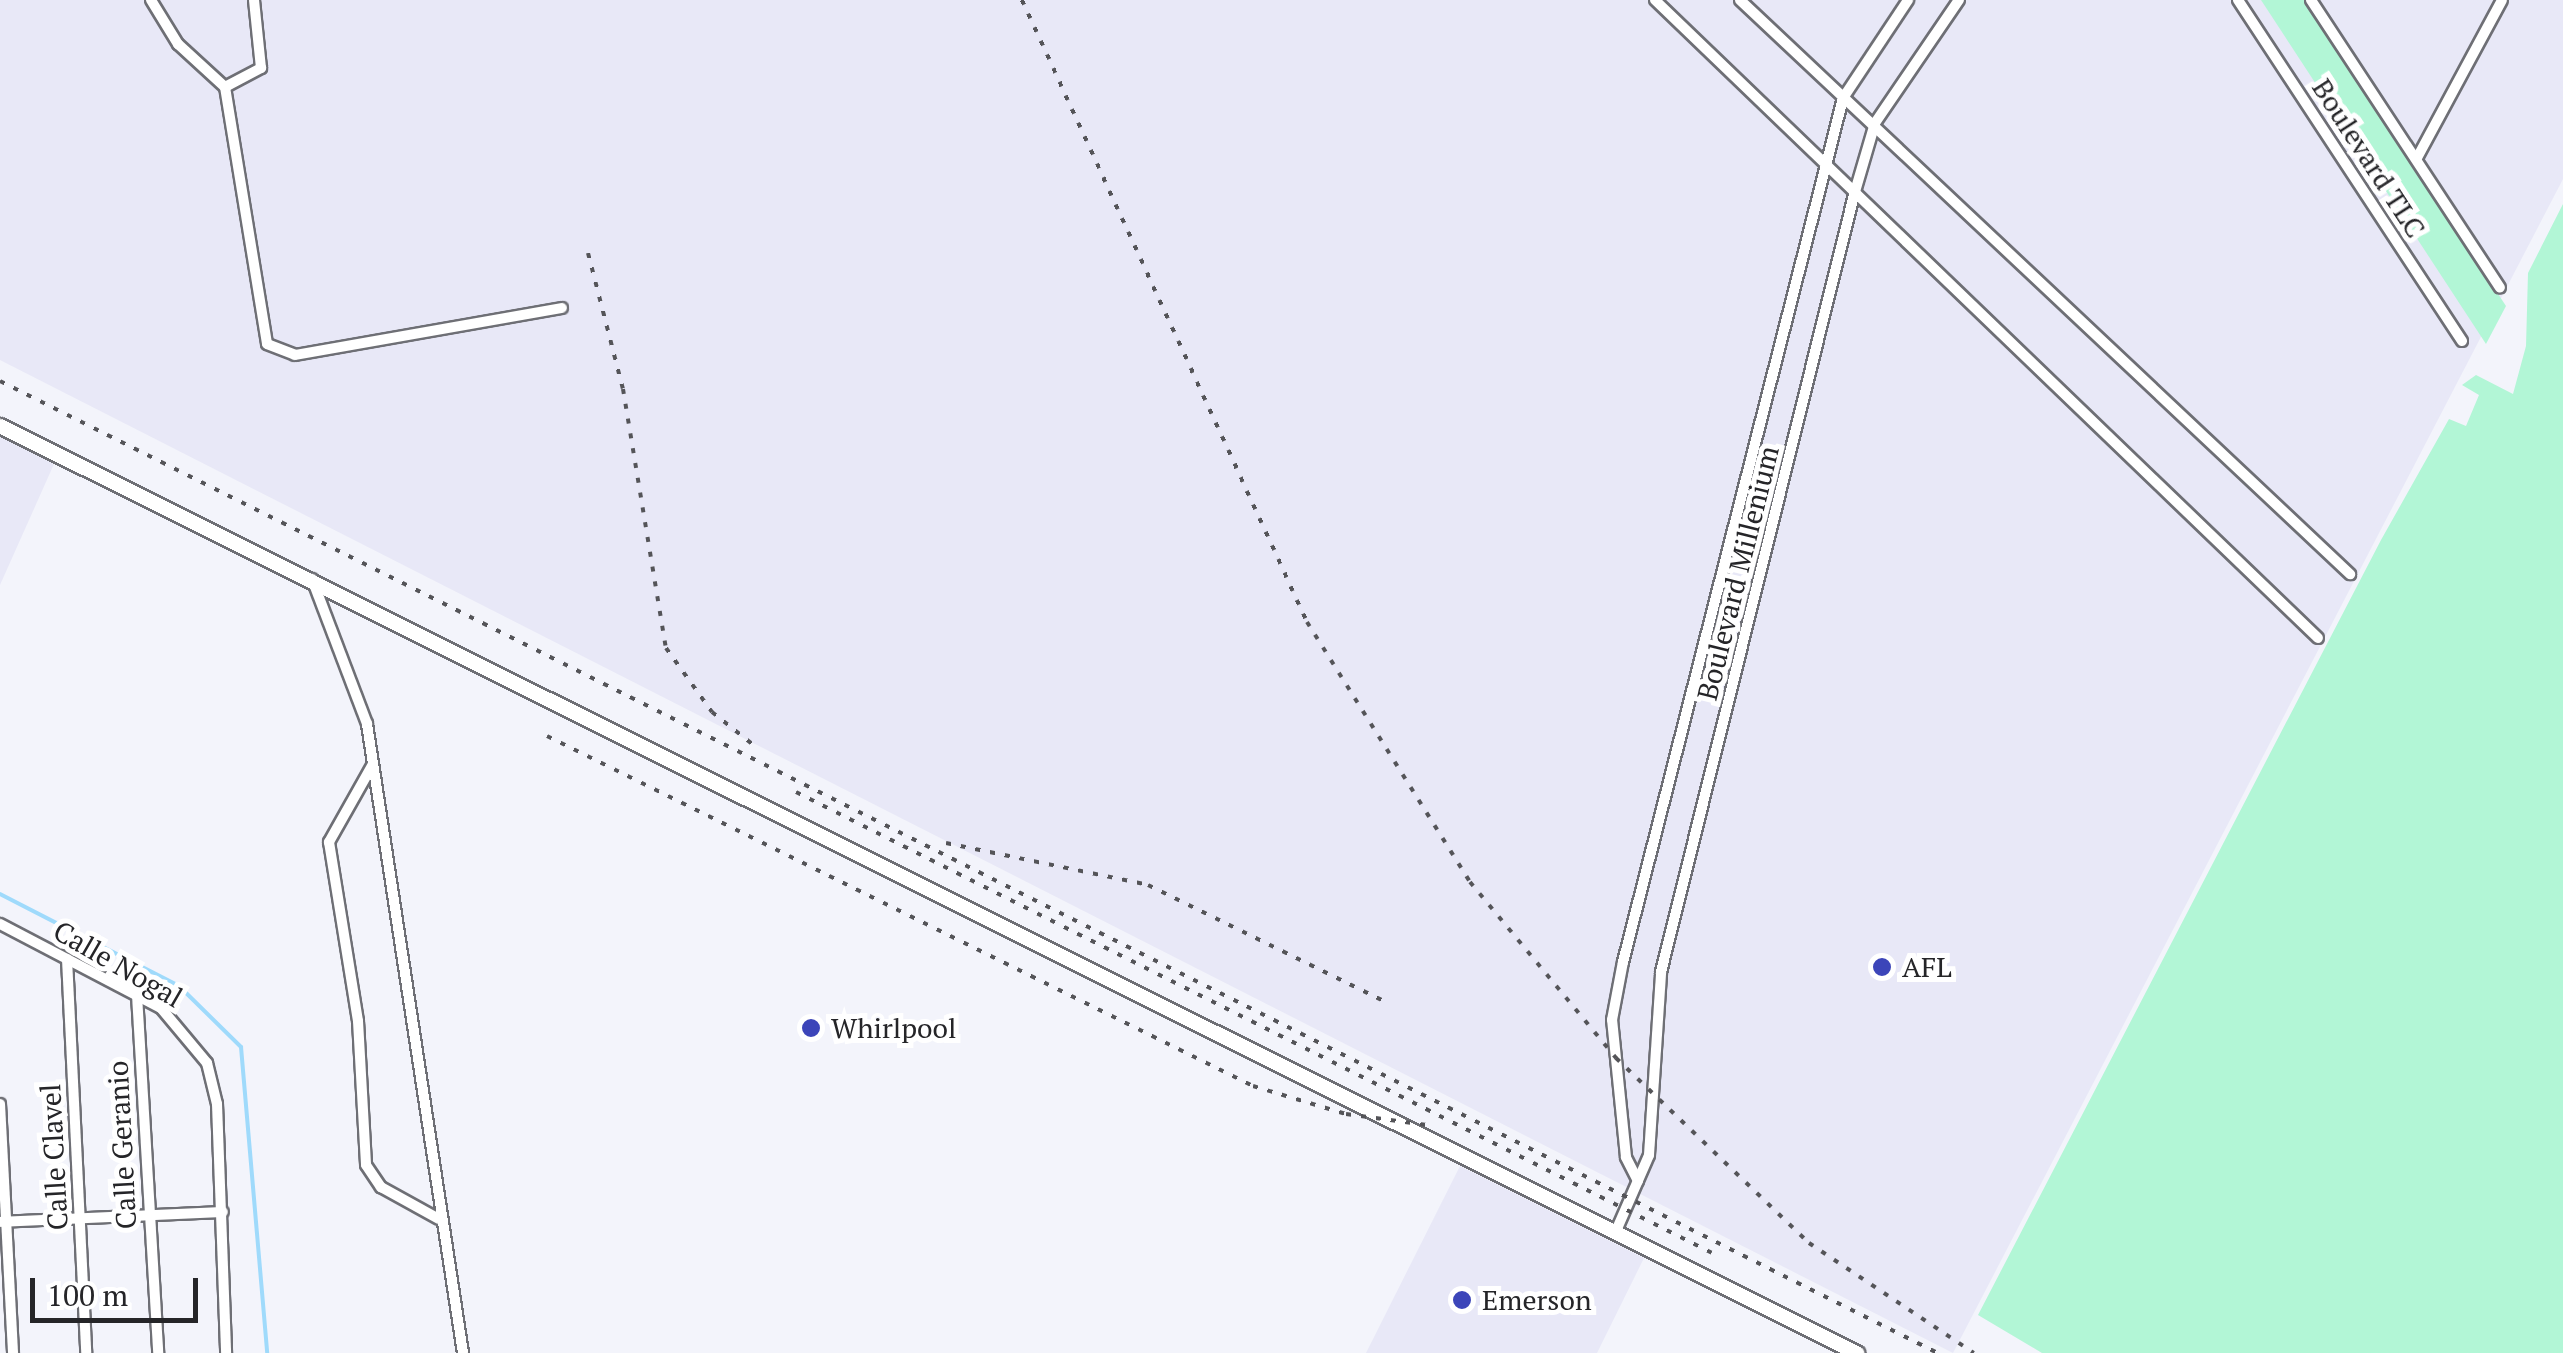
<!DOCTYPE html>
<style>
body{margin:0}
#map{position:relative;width:2563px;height:1353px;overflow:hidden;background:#f3f4fb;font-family:"PT Serif",serif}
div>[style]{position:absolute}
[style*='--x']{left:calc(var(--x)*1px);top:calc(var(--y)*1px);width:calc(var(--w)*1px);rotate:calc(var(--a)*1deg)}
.built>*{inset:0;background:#e8e8f7}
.green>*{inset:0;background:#b2f6d6}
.stream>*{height:4px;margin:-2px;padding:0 2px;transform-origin:2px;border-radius:2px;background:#9fdafb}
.roads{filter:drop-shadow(2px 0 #6e6f75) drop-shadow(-2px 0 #6e6f75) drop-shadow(0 2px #6e6f75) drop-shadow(0 -2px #6e6f75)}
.minor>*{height:10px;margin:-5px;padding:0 5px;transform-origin:5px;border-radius:5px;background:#fff}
.tertiary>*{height:14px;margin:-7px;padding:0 7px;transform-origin:7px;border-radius:7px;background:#fff}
.rail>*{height:4px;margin-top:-2px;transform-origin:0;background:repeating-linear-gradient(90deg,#545458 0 5px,transparent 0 15px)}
.dots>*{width:28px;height:28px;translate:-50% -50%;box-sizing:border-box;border:5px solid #fff;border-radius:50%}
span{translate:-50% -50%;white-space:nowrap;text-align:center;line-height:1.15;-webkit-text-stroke:10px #fff;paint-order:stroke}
.street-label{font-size:28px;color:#252528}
.poi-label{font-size:28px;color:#252528}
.left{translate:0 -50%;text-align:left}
.scale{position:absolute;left:30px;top:1278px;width:168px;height:45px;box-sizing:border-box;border:5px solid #252528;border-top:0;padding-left:12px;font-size:30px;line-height:35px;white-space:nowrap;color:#252528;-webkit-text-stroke:8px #fff;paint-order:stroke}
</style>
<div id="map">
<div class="built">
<div style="clip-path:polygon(0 0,2563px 0,2563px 179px,1953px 1353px,0 360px)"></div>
<div style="clip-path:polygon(0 436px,54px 464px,0 585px)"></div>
<div style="clip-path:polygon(1460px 1166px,1644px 1258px,1597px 1353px,1366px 1353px)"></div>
</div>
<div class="green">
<div style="clip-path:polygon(2261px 0,2304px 0,2506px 306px,2486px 344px)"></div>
<div style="clip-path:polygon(2563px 204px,2563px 1353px,2042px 1353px,1978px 1315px,2381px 540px,2449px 419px,2466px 426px,2479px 395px,2462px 385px,2476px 375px,2513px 394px,2526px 346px,2528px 273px)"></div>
</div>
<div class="stream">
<div style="--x:0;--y:894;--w:201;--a:27.2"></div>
<div style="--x:179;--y:986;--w:87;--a:44.5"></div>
<div style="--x:241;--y:1047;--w:307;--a:85.1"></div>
</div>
<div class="roads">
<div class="minor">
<div style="--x:151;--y:0;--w:52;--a:58.5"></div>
<div style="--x:178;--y:44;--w:64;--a:42.5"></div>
<div style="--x:225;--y:87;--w:41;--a:-27.8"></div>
<div style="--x:261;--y:68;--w:68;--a:-95.9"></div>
<div style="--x:1655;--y:0;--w:920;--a:43.9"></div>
<div style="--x:1740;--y:0;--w:838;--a:43.26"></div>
<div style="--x:2238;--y:0;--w:408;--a:56.7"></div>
<div style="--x:2311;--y:0;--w:344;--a:56.7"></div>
<div style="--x:225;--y:87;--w:260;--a:80.7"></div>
<div style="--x:267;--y:344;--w:30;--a:21"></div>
<div style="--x:295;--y:355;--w:271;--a:-10"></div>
<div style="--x:2417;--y:158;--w:179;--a:-61.7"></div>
<div style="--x:312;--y:579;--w:155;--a:69.2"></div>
<div style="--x:367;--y:724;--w:636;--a:81.32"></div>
<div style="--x:373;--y:764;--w:90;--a:119.4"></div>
<div style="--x:329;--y:842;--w:181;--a:80.8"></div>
<div style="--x:358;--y:1021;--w:144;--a:86.8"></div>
<div style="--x:366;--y:1165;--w:27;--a:56"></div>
<div style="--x:381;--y:1187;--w:66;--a:28.9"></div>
<div style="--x:0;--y:924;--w:182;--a:27.6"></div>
<div style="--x:161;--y:1008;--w:72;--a:50.1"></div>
<div style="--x:207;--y:1063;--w:42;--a:76.3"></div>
<div style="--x:217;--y:1104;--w:249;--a:87.9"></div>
<div style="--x:67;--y:959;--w:394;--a:87.2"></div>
<div style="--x:137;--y:995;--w:359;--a:86.6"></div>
<div style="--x:0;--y:1104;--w:249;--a:87"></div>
<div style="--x:1638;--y:1181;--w:27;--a:-117"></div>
<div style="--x:1626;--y:1157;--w:138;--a:-95.8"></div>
<div style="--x:1612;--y:1020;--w:59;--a:-79.3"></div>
<div style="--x:1623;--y:962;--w:892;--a:-75.71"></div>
<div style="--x:1843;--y:98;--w:118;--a:-56.4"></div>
<div style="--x:0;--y:1222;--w:223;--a:-2.6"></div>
<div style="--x:1616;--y:1231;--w:83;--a:-66.5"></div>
<div style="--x:1649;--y:1155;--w:183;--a:-86.2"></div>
<div style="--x:1661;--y:972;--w:801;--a:-76.05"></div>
<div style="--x:1854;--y:195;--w:75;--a:-73.7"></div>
<div style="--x:1875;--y:123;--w:149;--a:-55.7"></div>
</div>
<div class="tertiary">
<div style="--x:0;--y:426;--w:2076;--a:26.53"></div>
</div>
</div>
<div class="rail">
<div style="--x:1022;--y:0;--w:684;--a:65.38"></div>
<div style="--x:1307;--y:622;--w:307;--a:57.9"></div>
<div style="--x:1470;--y:882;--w:229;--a:50.3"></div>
<div style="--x:1616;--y:1058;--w:267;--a:43.8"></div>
<div style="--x:1809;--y:1243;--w:198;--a:33.7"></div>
<div style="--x:588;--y:253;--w:140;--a:75.6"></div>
<div style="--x:623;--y:389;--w:263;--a:80.6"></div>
<div style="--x:666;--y:648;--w:79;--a:54.3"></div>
<div style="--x:712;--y:712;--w:56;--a:38.5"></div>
<div style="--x:0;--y:381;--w:2168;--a:26.64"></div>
<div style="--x:547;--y:736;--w:788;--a:26.37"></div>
<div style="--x:1253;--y:1086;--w:97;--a:16.8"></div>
<div style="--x:1346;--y:1114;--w:89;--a:7.8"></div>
<div style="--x:796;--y:792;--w:1025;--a:26.71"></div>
<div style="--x:946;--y:843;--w:206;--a:11.7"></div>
<div style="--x:1148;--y:885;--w:263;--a:26.2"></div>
</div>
<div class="dots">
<div style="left:1882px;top:967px;background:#3c45b9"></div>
<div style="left:811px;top:1028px;background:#3c45b9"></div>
<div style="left:1462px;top:1300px;background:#3c45b9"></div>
</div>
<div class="street-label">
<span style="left:2369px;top:158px;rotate:57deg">Boulevard TLC</span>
<span style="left:1738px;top:573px;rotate:-76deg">Boulevard Millenium</span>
<span style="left:118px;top:964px;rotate:30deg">Calle Nogal</span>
<span style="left:122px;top:1145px;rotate:-93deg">Calle Geranio</span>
<span style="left:54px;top:1157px;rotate:-93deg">Calle Clavel</span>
</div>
<div class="poi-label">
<span class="left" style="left:1902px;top:967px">AFL</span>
<span class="left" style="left:831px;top:1028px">Whirlpool</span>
<span class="left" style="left:1482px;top:1300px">Emerson</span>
</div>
<div class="scale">100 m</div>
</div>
